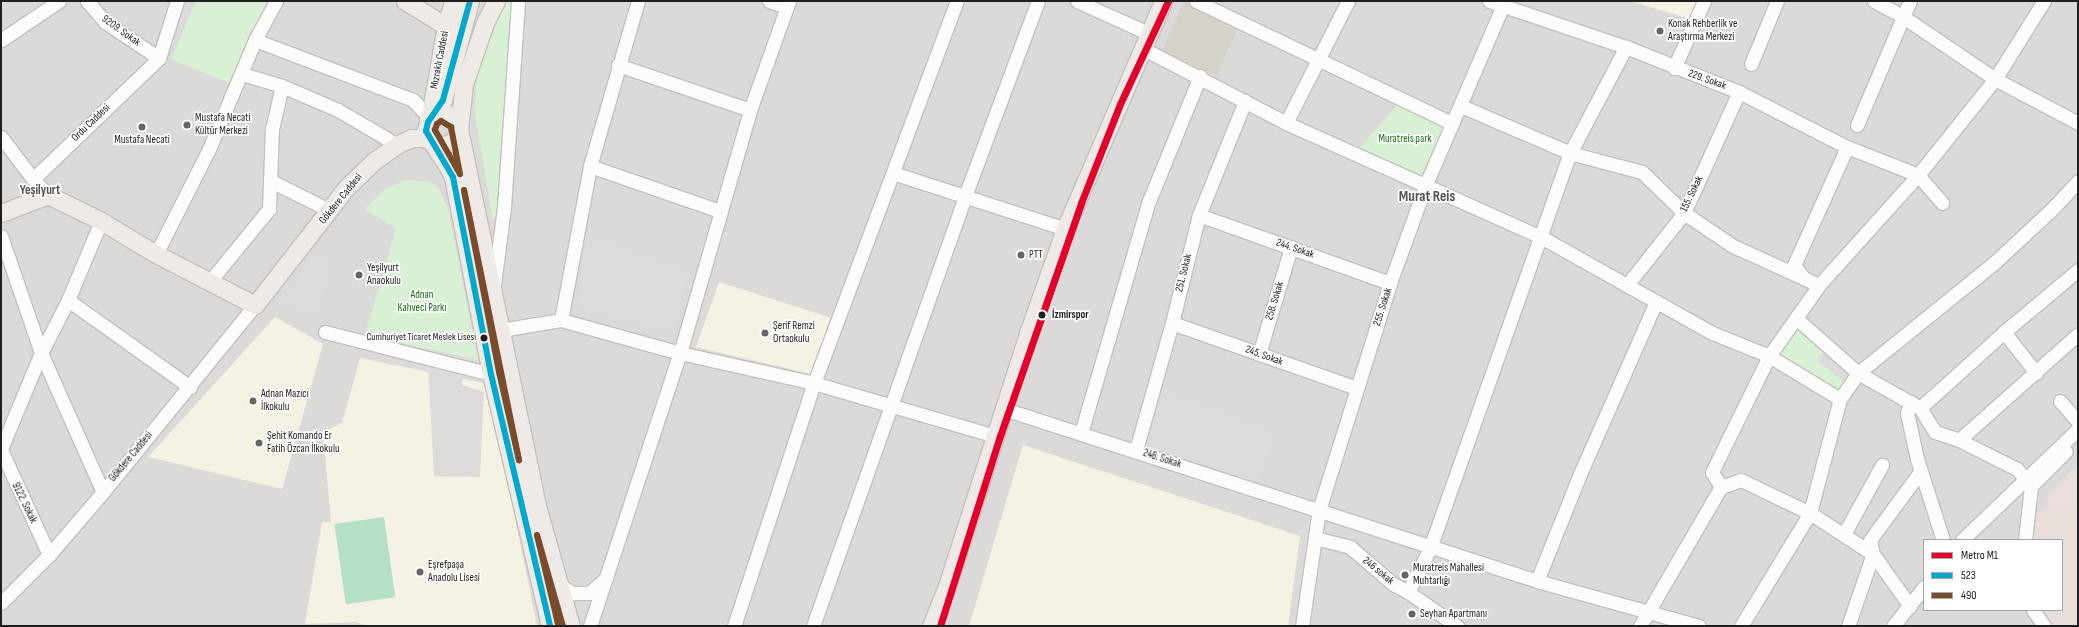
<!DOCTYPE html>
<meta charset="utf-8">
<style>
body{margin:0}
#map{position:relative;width:2079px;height:627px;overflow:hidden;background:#eceae7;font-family:"Sofia Sans Condensed",sans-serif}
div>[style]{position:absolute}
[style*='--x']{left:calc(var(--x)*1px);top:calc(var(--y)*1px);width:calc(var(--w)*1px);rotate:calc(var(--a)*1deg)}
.residential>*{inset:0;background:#dbdad8}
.commercial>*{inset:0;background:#eddede}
.education>*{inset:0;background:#f5f2e3}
.military>*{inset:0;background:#eadedb}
.construction>*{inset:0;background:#d5d3c9;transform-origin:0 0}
.park>*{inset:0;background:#d8f1d4}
.pitch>*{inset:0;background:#b5e0c8;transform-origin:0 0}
.parking>*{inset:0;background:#dcdbda;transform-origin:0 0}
.roads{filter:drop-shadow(1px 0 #c2c1bf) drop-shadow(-1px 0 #c2c1bf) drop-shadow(0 1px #c2c1bf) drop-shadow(0 -1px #c2c1bf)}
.minor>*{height:13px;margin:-6.5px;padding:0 6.5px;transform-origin:6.5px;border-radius:6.5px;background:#fcfcfb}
.major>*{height:17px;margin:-8.5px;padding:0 8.5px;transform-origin:8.5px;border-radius:8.5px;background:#efeae5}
.bus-1>*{height:6px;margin:-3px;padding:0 3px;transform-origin:3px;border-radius:3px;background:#00a9ce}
.bus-2>*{height:6px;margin:-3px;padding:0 3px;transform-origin:3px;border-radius:3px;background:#7a4b2a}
.metro-1>*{height:7px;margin:-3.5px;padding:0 3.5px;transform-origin:3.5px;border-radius:3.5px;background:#e4002b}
.dots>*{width:11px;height:11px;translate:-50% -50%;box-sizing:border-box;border:2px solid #fff;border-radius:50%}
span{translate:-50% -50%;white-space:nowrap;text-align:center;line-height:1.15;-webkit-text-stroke:3.5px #fff;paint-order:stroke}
.bus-label{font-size:10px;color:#1e1e1e}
.right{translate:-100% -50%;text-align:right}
.poi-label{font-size:11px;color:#1e1e1e}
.left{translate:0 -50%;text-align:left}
.street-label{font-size:11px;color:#1e1e1e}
.park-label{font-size:11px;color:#177513}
.stop-label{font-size:11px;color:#1e1e1e;font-weight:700}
.quarter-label{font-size:13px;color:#515151;font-weight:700}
.district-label{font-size:15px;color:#515151;font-weight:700}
.frame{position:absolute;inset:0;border:2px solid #1e1e1e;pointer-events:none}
.legend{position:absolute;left:1923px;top:539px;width:140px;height:72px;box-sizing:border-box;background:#fff;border:1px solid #a5a5a5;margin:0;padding:5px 7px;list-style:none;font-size:12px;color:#1e1e1e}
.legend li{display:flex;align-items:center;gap:8px;height:20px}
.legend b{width:20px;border:1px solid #a5a5a5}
</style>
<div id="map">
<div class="residential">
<div style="clip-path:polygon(evenodd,1px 1px,2078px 1px,2078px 626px,1px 626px,1px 1px,1924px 540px,2062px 540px,2062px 610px,1924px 610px,1924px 540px)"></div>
</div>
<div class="commercial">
<div style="clip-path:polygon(2078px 465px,2078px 511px,2063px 504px,2049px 508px,2047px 497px)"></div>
</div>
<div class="education">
<div style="clip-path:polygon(1630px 1px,1698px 1px,1690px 19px)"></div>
<div style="clip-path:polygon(719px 282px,835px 319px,811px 374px,696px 347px)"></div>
<div style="clip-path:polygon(275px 317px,323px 344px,282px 489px,148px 457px)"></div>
<div style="clip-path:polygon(360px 358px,488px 384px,537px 626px,368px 626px,356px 622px,305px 624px,322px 522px,331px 522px,323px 432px,342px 423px)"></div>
<div style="clip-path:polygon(1023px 445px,1300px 536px,1288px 626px,969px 626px)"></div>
</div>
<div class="military">
<div style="clip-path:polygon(2063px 504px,2078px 511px,2078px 626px,2052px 626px,2045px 610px,2062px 610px,2062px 540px,2035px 540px,2036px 512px)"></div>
</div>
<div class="construction">
<div style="left:1184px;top:1px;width:60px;height:55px;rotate:24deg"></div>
</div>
<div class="park">
<div style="clip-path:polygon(196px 1px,270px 1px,232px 84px,171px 59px)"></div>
<div style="clip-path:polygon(502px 1px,515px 1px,498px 215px,493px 220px,475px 116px,477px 66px)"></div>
<div style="clip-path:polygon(1398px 104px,1444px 126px,1421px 177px,1358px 150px)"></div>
<div style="clip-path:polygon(406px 180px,430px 182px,438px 188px,448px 208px,478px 360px,365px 335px,396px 228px,364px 209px,384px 190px)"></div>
<div style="clip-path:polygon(1796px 329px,1823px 352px,1817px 360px,1844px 382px,1836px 392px,1774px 355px)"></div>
</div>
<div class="pitch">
<div style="left:384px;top:517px;width:81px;height:50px;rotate:82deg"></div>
</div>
<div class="parking">
<div style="clip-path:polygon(588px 234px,688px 272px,674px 332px,578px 309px)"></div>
<div style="clip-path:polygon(315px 254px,332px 258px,318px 315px,280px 304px)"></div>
<div style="clip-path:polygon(428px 366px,463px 372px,462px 385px,484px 392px,480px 477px,434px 476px)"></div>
<div style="left:1164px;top:390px;width:120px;height:57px;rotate:21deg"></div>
</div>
<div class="roads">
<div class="minor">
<div style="--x:87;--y:1;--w:28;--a:49"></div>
<div style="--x:105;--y:22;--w:65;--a:33.7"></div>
<div style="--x:769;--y:1;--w:18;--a:19"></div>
<div style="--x:1077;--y:1;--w:78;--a:24.3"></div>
<div style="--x:1196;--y:1;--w:284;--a:25.5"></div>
<div style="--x:1489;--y:1;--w:145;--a:18.6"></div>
<div style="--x:1626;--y:47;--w:122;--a:21.7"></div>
<div style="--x:1739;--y:92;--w:121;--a:27"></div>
<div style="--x:1847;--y:147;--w:76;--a:21.5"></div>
<div style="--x:1918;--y:175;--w:37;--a:49"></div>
<div style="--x:1874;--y:1;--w:32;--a:28"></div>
<div style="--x:1902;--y:16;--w:112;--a:34.1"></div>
<div style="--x:1995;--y:79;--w:94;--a:27.9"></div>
<div style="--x:1;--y:40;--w:70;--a:-33.9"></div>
<div style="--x:255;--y:40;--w:169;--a:20.8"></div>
<div style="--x:413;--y:100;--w:25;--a:47"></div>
<div style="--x:1142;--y:48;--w:162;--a:27.5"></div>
<div style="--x:1286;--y:123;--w:279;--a:24.1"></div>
<div style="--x:1541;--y:237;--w:194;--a:29.3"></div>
<div style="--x:1710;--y:332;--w:64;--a:22.1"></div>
<div style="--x:1769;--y:356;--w:83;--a:31.2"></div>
<div style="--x:1751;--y:64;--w:68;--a:-67.6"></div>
<div style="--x:618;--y:65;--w:139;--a:18.8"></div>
<div style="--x:1674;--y:68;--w:73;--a:-65.9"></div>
<div style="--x:242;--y:74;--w:42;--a:16.7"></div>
<div style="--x:282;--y:86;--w:61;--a:23.2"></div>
<div style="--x:338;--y:110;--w:59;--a:30.5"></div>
<div style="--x:1461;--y:106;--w:119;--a:23.3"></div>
<div style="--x:1570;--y:153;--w:74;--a:14.8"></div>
<div style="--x:1642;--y:172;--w:59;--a:44.3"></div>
<div style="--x:1684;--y:213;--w:59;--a:34"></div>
<div style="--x:1733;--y:246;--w:94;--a:24.4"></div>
<div style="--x:1286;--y:123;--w:137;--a:-63.1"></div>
<div style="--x:1857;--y:125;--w:135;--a:-66.9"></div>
<div style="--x:1;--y:137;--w:53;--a:52.7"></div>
<div style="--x:590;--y:166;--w:138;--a:19.1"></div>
<div style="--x:893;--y:173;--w:181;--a:18"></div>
<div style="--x:271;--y:181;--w:60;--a:26.6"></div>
<div style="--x:48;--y:195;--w:22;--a:-133"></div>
<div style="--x:33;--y:179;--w:175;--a:-43.8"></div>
<div style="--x:159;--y:58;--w:60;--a:-72.5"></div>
<div style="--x:1199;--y:215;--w:203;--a:19.6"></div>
<div style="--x:1;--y:236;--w:124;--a:71.1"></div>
<div style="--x:41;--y:353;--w:152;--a:66"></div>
<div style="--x:156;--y:254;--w:118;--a:-63.2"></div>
<div style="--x:209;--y:149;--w:118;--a:-67.1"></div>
<div style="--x:255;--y:40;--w:44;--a:-61.7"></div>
<div style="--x:1803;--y:277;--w:15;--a:-127"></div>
<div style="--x:1794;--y:265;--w:129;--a:-65.8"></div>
<div style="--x:210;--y:281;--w:93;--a:-50.7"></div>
<div style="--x:269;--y:209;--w:80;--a:-87.9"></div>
<div style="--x:272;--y:129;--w:44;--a:-76.9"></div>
<div style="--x:494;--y:285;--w:79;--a:-82.7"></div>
<div style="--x:504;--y:207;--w:206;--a:-86.1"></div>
<div style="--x:1627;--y:285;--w:92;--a:-51.6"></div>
<div style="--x:1684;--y:213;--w:133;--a:-65.6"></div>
<div style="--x:68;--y:300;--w:150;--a:35.5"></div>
<div style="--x:1797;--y:319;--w:81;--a:41.5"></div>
<div style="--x:1858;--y:373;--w:71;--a:29.4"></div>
<div style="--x:1920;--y:408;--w:28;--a:58"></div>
<div style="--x:1935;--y:432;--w:25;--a:18"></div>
<div style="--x:1959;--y:440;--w:65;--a:26.6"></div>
<div style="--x:2017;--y:469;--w:22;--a:51"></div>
<div style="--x:2031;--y:486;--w:54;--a:96.3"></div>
<div style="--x:561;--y:320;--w:157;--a:-79.3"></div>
<div style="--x:590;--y:166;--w:172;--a:-73.8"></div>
<div style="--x:1172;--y:323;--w:196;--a:19.4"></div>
<div style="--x:501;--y:330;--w:61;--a:-9.5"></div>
<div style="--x:561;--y:320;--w:123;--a:15.5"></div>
<div style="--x:680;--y:353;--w:137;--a:12.6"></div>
<div style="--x:814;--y:383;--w:189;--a:16.3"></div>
<div style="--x:325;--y:332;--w:171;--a:14.2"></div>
<div style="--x:2004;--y:332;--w:52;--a:52"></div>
<div style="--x:1259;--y:354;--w:112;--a:-73.3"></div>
<div style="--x:2060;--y:401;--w:28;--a:49"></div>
<div style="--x:1911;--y:402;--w:12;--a:110"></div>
<div style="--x:1907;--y:413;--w:47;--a:77.7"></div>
<div style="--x:1917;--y:459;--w:85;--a:72.2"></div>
<div style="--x:1920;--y:408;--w:113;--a:-42.1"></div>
<div style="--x:2004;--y:332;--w:97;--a:-40"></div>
<div style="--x:1004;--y:409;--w:560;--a:17.88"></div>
<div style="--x:1537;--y:581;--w:168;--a:15.5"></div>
<div style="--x:1081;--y:433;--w:242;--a:-73.7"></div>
<div style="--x:1149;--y:201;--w:135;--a:-67.8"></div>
<div style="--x:1959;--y:440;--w:159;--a:-41.7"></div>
<div style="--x:1;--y:449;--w:104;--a:-67.4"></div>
<div style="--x:41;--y:353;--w:59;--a:-63"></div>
<div style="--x:68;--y:300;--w:86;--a:-67.3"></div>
<div style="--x:1;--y:450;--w:115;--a:65.4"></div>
<div style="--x:1136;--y:450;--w:132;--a:-74.2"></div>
<div style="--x:1172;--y:323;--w:111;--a:-76"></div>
<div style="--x:1199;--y:215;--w:123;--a:-68"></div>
<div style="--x:2031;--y:486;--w:49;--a:-45"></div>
<div style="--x:1721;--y:487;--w:21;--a:-19"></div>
<div style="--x:1741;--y:480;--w:76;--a:25.6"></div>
<div style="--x:1810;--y:513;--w:75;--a:33.1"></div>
<div style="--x:1873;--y:554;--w:64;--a:54.6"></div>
<div style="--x:1844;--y:534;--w:79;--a:-61.2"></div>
<div style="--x:1315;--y:538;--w:36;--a:14"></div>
<div style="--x:1350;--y:547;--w:57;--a:40.7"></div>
<div style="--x:1393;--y:584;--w:17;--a:28"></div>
<div style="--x:1408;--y:592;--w:60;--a:34.8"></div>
<div style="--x:1962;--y:540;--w:161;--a:-43.7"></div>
<div style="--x:1537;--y:581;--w:115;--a:-68.1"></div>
<div style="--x:1580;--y:474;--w:188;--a:-66.2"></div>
<div style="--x:559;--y:584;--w:16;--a:35"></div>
<div style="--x:572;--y:593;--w:17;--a:0"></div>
<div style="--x:589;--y:593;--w:23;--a:-41"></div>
<div style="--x:1408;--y:592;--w:49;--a:-63.4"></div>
<div style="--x:1430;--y:548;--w:419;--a:-70.5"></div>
<div style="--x:1570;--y:153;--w:120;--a:-62.2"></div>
<div style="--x:1;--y:603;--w:68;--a:-45"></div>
<div style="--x:49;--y:555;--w:83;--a:-49.4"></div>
<div style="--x:103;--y:492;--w:241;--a:-50.9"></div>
<div style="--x:2033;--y:610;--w:19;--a:55"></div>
<div style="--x:590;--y:626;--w:287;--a:-71.8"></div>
<div style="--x:680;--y:353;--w:253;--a:-73.9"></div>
<div style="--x:750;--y:110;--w:116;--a:-70.3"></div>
<div style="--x:734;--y:626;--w:256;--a:-71.8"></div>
<div style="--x:814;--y:383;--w:408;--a:-69.5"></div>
<div style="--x:813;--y:626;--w:456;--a:-70.5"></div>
<div style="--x:965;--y:196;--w:208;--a:-69.5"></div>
<div style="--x:1302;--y:626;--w:117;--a:-81.7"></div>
<div style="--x:1319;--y:510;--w:238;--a:-72.6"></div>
<div style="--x:1390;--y:283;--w:105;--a:-70"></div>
<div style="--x:1426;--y:184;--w:199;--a:-66.7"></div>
<div style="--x:1640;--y:626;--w:161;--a:-59.8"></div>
<div style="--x:1721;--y:487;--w:17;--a:-121"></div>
<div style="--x:1712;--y:472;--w:129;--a:-63.8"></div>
<div style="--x:1769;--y:356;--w:87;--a:-54.8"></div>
<div style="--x:1819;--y:285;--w:148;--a:-48"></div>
<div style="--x:1918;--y:175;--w:123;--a:-51.3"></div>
<div style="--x:1995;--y:79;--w:92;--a:-57.9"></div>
<div style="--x:1741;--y:626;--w:132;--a:-58.6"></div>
<div style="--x:1810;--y:513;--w:118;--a:-75.3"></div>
<div style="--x:1840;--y:399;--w:32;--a:-55"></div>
<div style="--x:1858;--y:373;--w:175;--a:-39"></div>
<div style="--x:1994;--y:263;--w:79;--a:-43"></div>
<div style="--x:2052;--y:209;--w:38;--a:-47"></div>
<div style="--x:1848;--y:626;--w:76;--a:-70.9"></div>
<div style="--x:1873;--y:554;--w:14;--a:-102"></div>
<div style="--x:1870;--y:540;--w:84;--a:-53.7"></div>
<div style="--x:1893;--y:626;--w:50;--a:-51.5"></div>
</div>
<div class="major">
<div style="--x:405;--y:1;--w:48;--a:31.4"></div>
<div style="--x:446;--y:26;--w:85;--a:100.1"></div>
<div style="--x:496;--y:1;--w:25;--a:117"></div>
<div style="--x:485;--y:23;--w:65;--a:109"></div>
<div style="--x:464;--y:84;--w:45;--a:96.3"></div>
<div style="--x:459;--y:129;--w:385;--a:78.3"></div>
<div style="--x:537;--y:506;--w:125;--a:74.2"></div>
<div style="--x:449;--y:37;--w:11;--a:-105"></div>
<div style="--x:446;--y:26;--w:26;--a:-74"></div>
<div style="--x:428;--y:119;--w:24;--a:-52"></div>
<div style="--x:443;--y:100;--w:103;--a:-74.7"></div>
<div style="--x:1;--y:213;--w:50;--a:-21"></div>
<div style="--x:48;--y:195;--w:59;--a:26.1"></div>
<div style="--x:101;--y:221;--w:64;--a:31"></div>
<div style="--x:156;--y:254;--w:111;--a:27.3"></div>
<div style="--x:255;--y:305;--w:150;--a:-52.1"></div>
<div style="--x:347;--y:187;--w:37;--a:-44"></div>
<div style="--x:374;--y:161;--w:29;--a:-35"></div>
<div style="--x:398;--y:144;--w:15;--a:-23"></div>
<div style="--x:412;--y:138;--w:11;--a:0"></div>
<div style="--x:423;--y:138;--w:7;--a:16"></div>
<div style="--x:430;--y:140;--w:10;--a:29"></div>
<div style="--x:439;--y:145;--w:5;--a:0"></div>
<div style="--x:444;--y:145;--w:9;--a:-18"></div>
<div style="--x:453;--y:142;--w:14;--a:-65"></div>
<div style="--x:459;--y:129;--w:11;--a:-105"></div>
<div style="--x:456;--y:118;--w:6;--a:-149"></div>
<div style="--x:451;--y:115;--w:5;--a:-158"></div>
<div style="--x:446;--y:113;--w:11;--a:175"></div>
<div style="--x:435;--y:114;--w:11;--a:131"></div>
<div style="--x:428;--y:122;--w:9;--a:103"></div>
<div style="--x:426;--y:131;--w:5;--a:68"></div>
<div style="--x:428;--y:136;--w:4;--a:63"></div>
<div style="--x:430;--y:140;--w:30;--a:56"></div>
<div style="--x:447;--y:165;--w:13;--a:63"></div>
<div style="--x:453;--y:177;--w:201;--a:79.1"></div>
<div style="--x:491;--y:374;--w:259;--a:76.8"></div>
<div style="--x:931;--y:626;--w:43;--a:-68.2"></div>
<div style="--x:947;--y:586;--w:266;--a:-72.2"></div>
<div style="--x:1028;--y:333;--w:110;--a:-70.4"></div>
<div style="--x:1065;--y:229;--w:248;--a:-66.7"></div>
</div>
</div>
<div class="bus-1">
<div style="--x:470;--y:1;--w:103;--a:105.3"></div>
<div style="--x:443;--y:100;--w:27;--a:124"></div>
<div style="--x:428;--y:122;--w:9;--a:103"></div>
<div style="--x:426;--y:131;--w:53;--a:59.6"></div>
<div style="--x:453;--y:177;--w:201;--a:79.1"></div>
<div style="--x:491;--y:374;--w:259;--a:76.8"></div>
</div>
<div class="bus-2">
<div style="--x:441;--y:121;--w:12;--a:31"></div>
<div style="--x:451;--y:127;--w:48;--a:79.2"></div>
<div style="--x:460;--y:174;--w:51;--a:-119.6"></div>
<div style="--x:435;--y:130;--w:6;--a:-72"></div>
<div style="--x:437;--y:124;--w:5;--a:-37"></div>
<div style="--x:464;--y:190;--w:276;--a:78.5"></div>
<div style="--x:519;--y:460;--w:90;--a:-102.8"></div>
<div style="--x:499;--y:372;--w:185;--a:-100.9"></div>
<div style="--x:558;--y:624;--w:91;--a:-103.3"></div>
<div style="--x:537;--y:535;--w:95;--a:74.1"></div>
</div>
<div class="metro-1">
<div style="--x:940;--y:626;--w:199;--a:-72.5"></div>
<div style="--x:1000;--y:436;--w:247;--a:-70.8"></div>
<div style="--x:1081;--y:203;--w:106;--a:-68.5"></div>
<div style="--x:1120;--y:104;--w:114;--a:-65"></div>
</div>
<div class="dots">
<div style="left:1660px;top:31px;background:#666564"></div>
<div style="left:187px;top:125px;background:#666564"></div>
<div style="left:142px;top:127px;background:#666564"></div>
<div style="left:1021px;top:255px;background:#666564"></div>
<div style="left:359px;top:275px;background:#666564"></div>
<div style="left:1042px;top:315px;background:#1e1e1e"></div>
<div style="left:765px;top:333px;background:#666564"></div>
<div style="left:484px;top:338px;background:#1e1e1e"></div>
<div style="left:253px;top:401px;background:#666564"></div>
<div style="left:259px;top:443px;background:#666564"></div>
<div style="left:420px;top:572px;background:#666564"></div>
<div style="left:1405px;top:575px;background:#666564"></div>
<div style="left:1412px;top:614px;background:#666564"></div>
</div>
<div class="bus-label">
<span class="right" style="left:476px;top:338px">Cumhuriyet Ticaret Meslek Lisesi</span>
</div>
<div class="poi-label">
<span class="left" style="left:1668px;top:31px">Konak Rehberlik ve<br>Araştırma Merkezi</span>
<span class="left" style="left:195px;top:125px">Mustafa Necati<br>Kültür Merkezi</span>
<span style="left:142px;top:140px">Mustafa Necati</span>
<span class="left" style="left:1029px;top:255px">PTT</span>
<span class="left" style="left:367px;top:275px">Yeşilyurt<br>Anaokulu</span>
<span class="left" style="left:773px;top:333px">Şerif Remzi<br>Ortaokulu</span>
<span class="left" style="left:261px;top:401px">Adnan Mazıcı<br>İlkokulu</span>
<span class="left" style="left:267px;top:443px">Şehit Komando Er<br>Fatih Özcan İlkokulu</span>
<span class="left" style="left:428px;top:572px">Eşrefpaşa<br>Anadolu Lisesi</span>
<span class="left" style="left:1413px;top:575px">Muratreis Mahallesi<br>Muhtarlığı</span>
<span class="left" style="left:1420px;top:614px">Seyhan Apartmanı</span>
</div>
<div class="street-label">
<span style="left:121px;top:31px;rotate:36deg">9209. Sokak</span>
<span style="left:440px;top:60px;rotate:-79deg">Mızraklı Caddesi</span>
<span style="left:1707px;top:80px;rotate:20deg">229. Sokak</span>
<span style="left:91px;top:123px;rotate:-44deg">Ordu Caddesi</span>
<span style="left:1692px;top:194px;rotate:-64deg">155. Sokak</span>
<span style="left:341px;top:199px;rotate:-51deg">Gökdere Caddesi</span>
<span style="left:1295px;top:249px;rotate:19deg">244. Sokak</span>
<span style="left:1184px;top:273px;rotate:-76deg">251. Sokak</span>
<span style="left:1275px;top:301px;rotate:-73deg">258. Sokak</span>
<span style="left:1383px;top:307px;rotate:-72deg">255. Sokak</span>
<span style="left:1264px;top:356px;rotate:20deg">245. Sokak</span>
<span style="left:131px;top:457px;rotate:-50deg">Gökdere Caddesi</span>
<span style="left:1162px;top:459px;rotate:18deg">246. Sokak</span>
<span style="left:24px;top:503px;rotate:64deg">9122. Sokak</span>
<span style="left:1378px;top:571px;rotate:40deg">246 sokak</span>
</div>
<div class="park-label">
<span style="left:1405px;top:139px">Muratreis park</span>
<span style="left:422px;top:302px">Adnan<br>Kahveci Parkı</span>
</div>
<div class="stop-label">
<span class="left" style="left:1052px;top:315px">İzmirspor</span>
</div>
<div class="quarter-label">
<span style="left:40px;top:190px">Yeşilyurt</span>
</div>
<div class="district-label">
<span style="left:1427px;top:197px">Murat Reis</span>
</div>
<div class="frame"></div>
<ul class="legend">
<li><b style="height:5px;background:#e4002b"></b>Metro M1</li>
<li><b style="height:5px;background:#00a9ce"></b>523</li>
<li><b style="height:5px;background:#7a4b2a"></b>490</li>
</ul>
</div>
